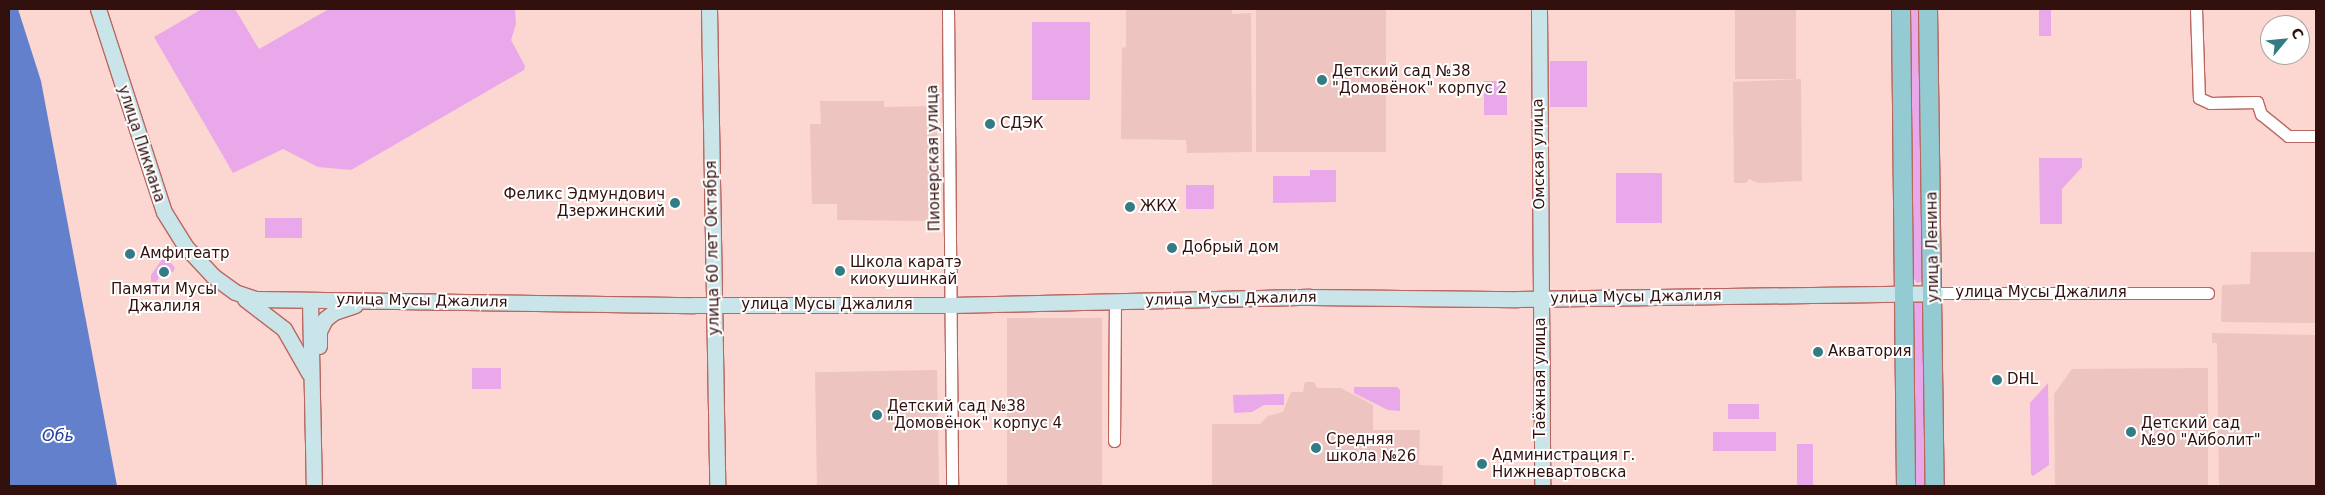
<!DOCTYPE html>
<meta charset="utf-8">
<style>
body{margin:0}
#map{position:relative;width:2325px;height:495px;overflow:hidden;background:#fcd6d1;font-family:"DejaVu Sans",sans-serif}
div>[style]{position:absolute}
[style*='--x']{left:calc(var(--x)*1px);top:calc(var(--y)*1px);width:calc(var(--w)*1px);rotate:calc(var(--a)*1deg)}
.built>*{inset:0;background:#edc4c0;transform-origin:0 0}
.green>*{inset:0;background:#e9a8e9;transform-origin:0 0}
.water>*{inset:0;background:#6280cb}
.roads{filter:drop-shadow(1px 0 #ba675f) drop-shadow(-1px 0 #ba675f) drop-shadow(0 1px #ba675f) drop-shadow(0 -1px #ba675f)}
.street>*{height:11px;margin:-5.5px;padding:0 5.5px;transform-origin:5.5px;border-radius:5.5px;background:#fff}
.secondary>*{height:15px;margin:-7.5px;padding:0 7.5px;transform-origin:7.5px;border-radius:7.5px;background:#cae5e9}
.primary>*{height:18px;margin:-9px;padding:0 9px;transform-origin:9px;border-radius:9px;background:#94cbd3}
.dots>*{width:14px;height:14px;translate:-50% -50%;box-sizing:border-box;border:2px solid #fff;border-radius:50%}
span{translate:-50% -50%;white-space:nowrap;text-align:center;line-height:1.15;-webkit-text-stroke:4px #fff;paint-order:stroke}
.poi-label{font-size:15px;color:#31100e}
.left{translate:0 -50%;text-align:left}
.right{translate:-100% -50%;text-align:right}
.street-label{font-size:15px;color:#31100e}
.water-label{font-size:16px;color:#26419b;font-style:italic}
.frame{position:absolute;inset:0;border:10px solid #31100e;pointer-events:none}
.north{position:absolute;left:2260px;top:15px;width:50px;height:50px;box-sizing:border-box;background:#fff;border:1px solid #ad9f9f;border-radius:50%;rotate:62deg;font-size:14px;font-weight:700;line-height:20px;text-align:center;color:#31100e}
.north::after{content:'';display:block;margin:auto;width:18px;height:22px;background:#347c85;clip-path:polygon(50% 0,100% 100%,50% 72%,0 100%)}
</style>
<div id="map">
<div class="built">
<div style="clip-path:polygon(1126px 9px,1232px 9px,1232px 14px,1251px 13px,1252px 152px,1187px 153px,1186px 140px,1121px 139px,1122px 48px,1126px 47px)"></div>
<div style="left:1735px;top:9px;width:61px;height:70px"></div>
<div style="left:1256px;top:10px;width:130px;height:142px"></div>
<div style="clip-path:polygon(1801px 79px,1802px 181px,1758px 183px,1749px 179px,1746px 183px,1734px 183px,1733px 82px)"></div>
<div style="clip-path:polygon(820px 101px,884px 101px,884px 107px,937px 106px,938px 221px,837px 220px,837px 204px,812px 204px,810px 124px,821px 124px)"></div>
<div style="clip-path:polygon(2251px 252px,2316px 252px,2316px 323px,2221px 322px,2222px 285px,2250px 284px)"></div>
<div style="left:1102px;top:318px;width:168px;height:95px;rotate:90deg"></div>
<div style="clip-path:polygon(2212px 333px,2316px 335px,2316px 486px,2219px 486px,2217px 343px,2212px 343px)"></div>
<div style="clip-path:polygon(2208px 368px,2208px 486px,2055px 486px,2054px 394px,2072px 369px)"></div>
<div style="left:937px;top:370px;width:116px;height:122px;rotate:89deg"></div>
<div style="clip-path:polygon(1305px 382px,1314px 382px,1317px 388px,1341px 388px,1373px 405px,1373px 430px,1420px 430px,1419px 465px,1443px 466px,1442px 486px,1212px 486px,1212px 424px,1260px 424px,1268px 416px,1283px 412px,1291px 392px,1303px 392px)"></div>
</div>
<div class="green">
<div style="clip-path:polygon(202px 9px,235px 9px,259px 49px,329px 9px,515px 9px,516px 24px,511px 40px,525px 66px,524px 70px,351px 170px,318px 167px,283px 149px,233px 173px,154px 37px)"></div>
<div style="clip-path:polygon(1911px 9px,1923px 9px,1925px 280px,1917px 283px,1911px 274px)"></div>
<div style="left:2039px;top:9px;width:12px;height:27px"></div>
<div style="left:1032px;top:22px;width:58px;height:78px"></div>
<div style="left:1550px;top:61px;width:37px;height:46px"></div>
<div style="left:1484px;top:81px;width:23px;height:34px"></div>
<div style="clip-path:polygon(2039px 158px,2082px 158px,2082px 167px,2062px 189px,2062px 224px,2040px 224px)"></div>
<div style="clip-path:polygon(1310px 170px,1336px 170px,1336px 202px,1273px 203px,1273px 176px,1310px 176px)"></div>
<div style="left:1616px;top:173px;width:46px;height:50px"></div>
<div style="left:1186px;top:185px;width:28px;height:24px"></div>
<div style="left:265px;top:218px;width:37px;height:20px"></div>
<div style="clip-path:polygon(165px 255px,175px 268px,173px 272px,164px 270px,156px 282px,151px 282px,151px 275px)"></div>
<div style="clip-path:polygon(1916px 301px,1925px 303px,1927px 486px,1915px 486px,1913px 306px)"></div>
<div style="left:472px;top:368px;width:29px;height:21px"></div>
<div style="clip-path:polygon(2048px 383px,2049px 465px,2033px 476px,2031px 474px,2030px 403px)"></div>
<div style="clip-path:polygon(1354px 387px,1397px 387px,1400px 390px,1400px 411px,1388px 410px,1354px 393px)"></div>
<div style="clip-path:polygon(1284px 394px,1284px 405px,1264px 405px,1252px 412px,1234px 413px,1233px 395px)"></div>
<div style="left:1728px;top:404px;width:31px;height:15px"></div>
<div style="left:1776px;top:432px;width:19px;height:63px;rotate:90deg"></div>
<div style="left:1797px;top:444px;width:16px;height:42px"></div>
</div>
<div class="water">
<div style="clip-path:polygon(9px 9px,18px 9px,41px 81px,117px 486px,9px 486px)"></div>
</div>
<div class="roads">
<div class="street">
<div style="--x:948;--y:9;--w:477;--a:89.5"></div>
<div style="--x:2196;--y:9;--w:89;--a:88.1"></div>
<div style="--x:2199;--y:98;--w:12;--a:24"></div>
<div style="--x:2210;--y:103;--w:47;--a:-1.2"></div>
<div style="--x:2257;--y:102;--w:13;--a:72"></div>
<div style="--x:2261;--y:114;--w:35;--a:39"></div>
<div style="--x:2288;--y:136;--w:28;--a:0"></div>
<div style="--x:1935;--y:293;--w:273;--a:0"></div>
<div style="--x:1114;--y:441;--w:140;--a:-89.6"></div>
</div>
<div class="secondary">
<div style="--x:98;--y:9;--w:213;--a:72"></div>
<div style="--x:164;--y:212;--w:40;--a:58"></div>
<div style="--x:185;--y:246;--w:41;--a:47"></div>
<div style="--x:213;--y:276;--w:27;--a:36"></div>
<div style="--x:235;--y:292;--w:21;--a:19"></div>
<div style="--x:255;--y:299;--w:439;--a:0.8"></div>
<div style="--x:694;--y:305;--w:257;--a:0"></div>
<div style="--x:951;--y:305;--w:359;--a:-1.3"></div>
<div style="--x:1310;--y:297;--w:208;--a:0.6"></div>
<div style="--x:1518;--y:299;--w:417;--a:-0.8"></div>
<div style="--x:709;--y:9;--w:477;--a:89"></div>
<div style="--x:1539;--y:9;--w:477;--a:89.6"></div>
<div style="--x:245;--y:299;--w:49;--a:37.6"></div>
<div style="--x:284;--y:329;--w:51;--a:60.4"></div>
<div style="--x:310;--y:301;--w:185;--a:88.8"></div>
<div style="--x:319;--y:346;--w:15;--a:-90"></div>
<div style="--x:319;--y:331;--w:13;--a:-63"></div>
<div style="--x:325;--y:319;--w:11;--a:-38"></div>
<div style="--x:334;--y:312;--w:22;--a:-18"></div>
</div>
<div class="primary">
<div style="--x:1901;--y:9;--w:477;--a:89.4"></div>
<div style="--x:1928;--y:9;--w:477;--a:89.2"></div>
</div>
</div>
<div class="dots">
<div style="left:1322px;top:80px;background:#347c85"></div>
<div style="left:990px;top:124px;background:#347c85"></div>
<div style="left:675px;top:203px;background:#347c85"></div>
<div style="left:1130px;top:207px;background:#347c85"></div>
<div style="left:1172px;top:248px;background:#347c85"></div>
<div style="left:130px;top:254px;background:#347c85"></div>
<div style="left:840px;top:271px;background:#347c85"></div>
<div style="left:164px;top:272px;background:#347c85"></div>
<div style="left:1818px;top:352px;background:#347c85"></div>
<div style="left:1997px;top:380px;background:#347c85"></div>
<div style="left:877px;top:415px;background:#347c85"></div>
<div style="left:2131px;top:432px;background:#347c85"></div>
<div style="left:1316px;top:448px;background:#347c85"></div>
<div style="left:1482px;top:464px;background:#347c85"></div>
</div>
<div class="poi-label">
<span class="left" style="left:1332px;top:80px">Детский сад №38<br>"Домовёнок" корпус 2</span>
<span class="left" style="left:1000px;top:124px">СДЭК</span>
<span class="right" style="left:665px;top:203px">Феликс Эдмундович<br>Дзержинский</span>
<span class="left" style="left:1140px;top:207px">ЖКХ</span>
<span class="left" style="left:1182px;top:248px">Добрый дом</span>
<span class="left" style="left:140px;top:254px">Амфитеатр</span>
<span class="left" style="left:850px;top:271px">Школа каратэ<br>киокушинкай</span>
<span style="left:164px;top:298px">Памяти Мусы<br>Джалиля</span>
<span class="left" style="left:1828px;top:352px">Акватория</span>
<span class="left" style="left:2007px;top:380px">DHL</span>
<span class="left" style="left:887px;top:415px">Детский сад №38<br>"Домовёнок" корпус 4</span>
<span class="left" style="left:2141px;top:432px">Детский сад<br>№90 "Айболит"</span>
<span class="left" style="left:1326px;top:448px">Средняя<br>школа №26</span>
<span class="left" style="left:1492px;top:464px">Администрация г.<br>Нижневартовска</span>
</div>
<div class="street-label">
<span style="left:141px;top:144px;rotate:72deg">улица Пикмана</span>
<span style="left:1539px;top:154px;rotate:-91deg">Омская улица</span>
<span style="left:934px;top:158px;rotate:-91deg">Пионерская улица</span>
<span style="left:1933px;top:247px;rotate:-91deg">улица Ленина</span>
<span style="left:713px;top:248px;rotate:-91deg">улица 60 лет Октября</span>
<span style="left:2041px;top:293px">улица Мусы Джалиля</span>
<span style="left:1636px;top:297px;rotate:-1deg">улица Мусы Джалиля</span>
<span style="left:1231px;top:299px;rotate:-1deg">улица Мусы Джалиля</span>
<span style="left:422px;top:301px;rotate:1deg">улица Мусы Джалиля</span>
<span style="left:827px;top:305px">улица Мусы Джалиля</span>
<span style="left:1541px;top:378px;rotate:-90deg">Таёжная улица</span>
</div>
<div class="water-label">
<span style="left:58px;top:436px">Обь</span>
</div>
<div class="frame"></div>
<div class="north">С</div>
</div>
